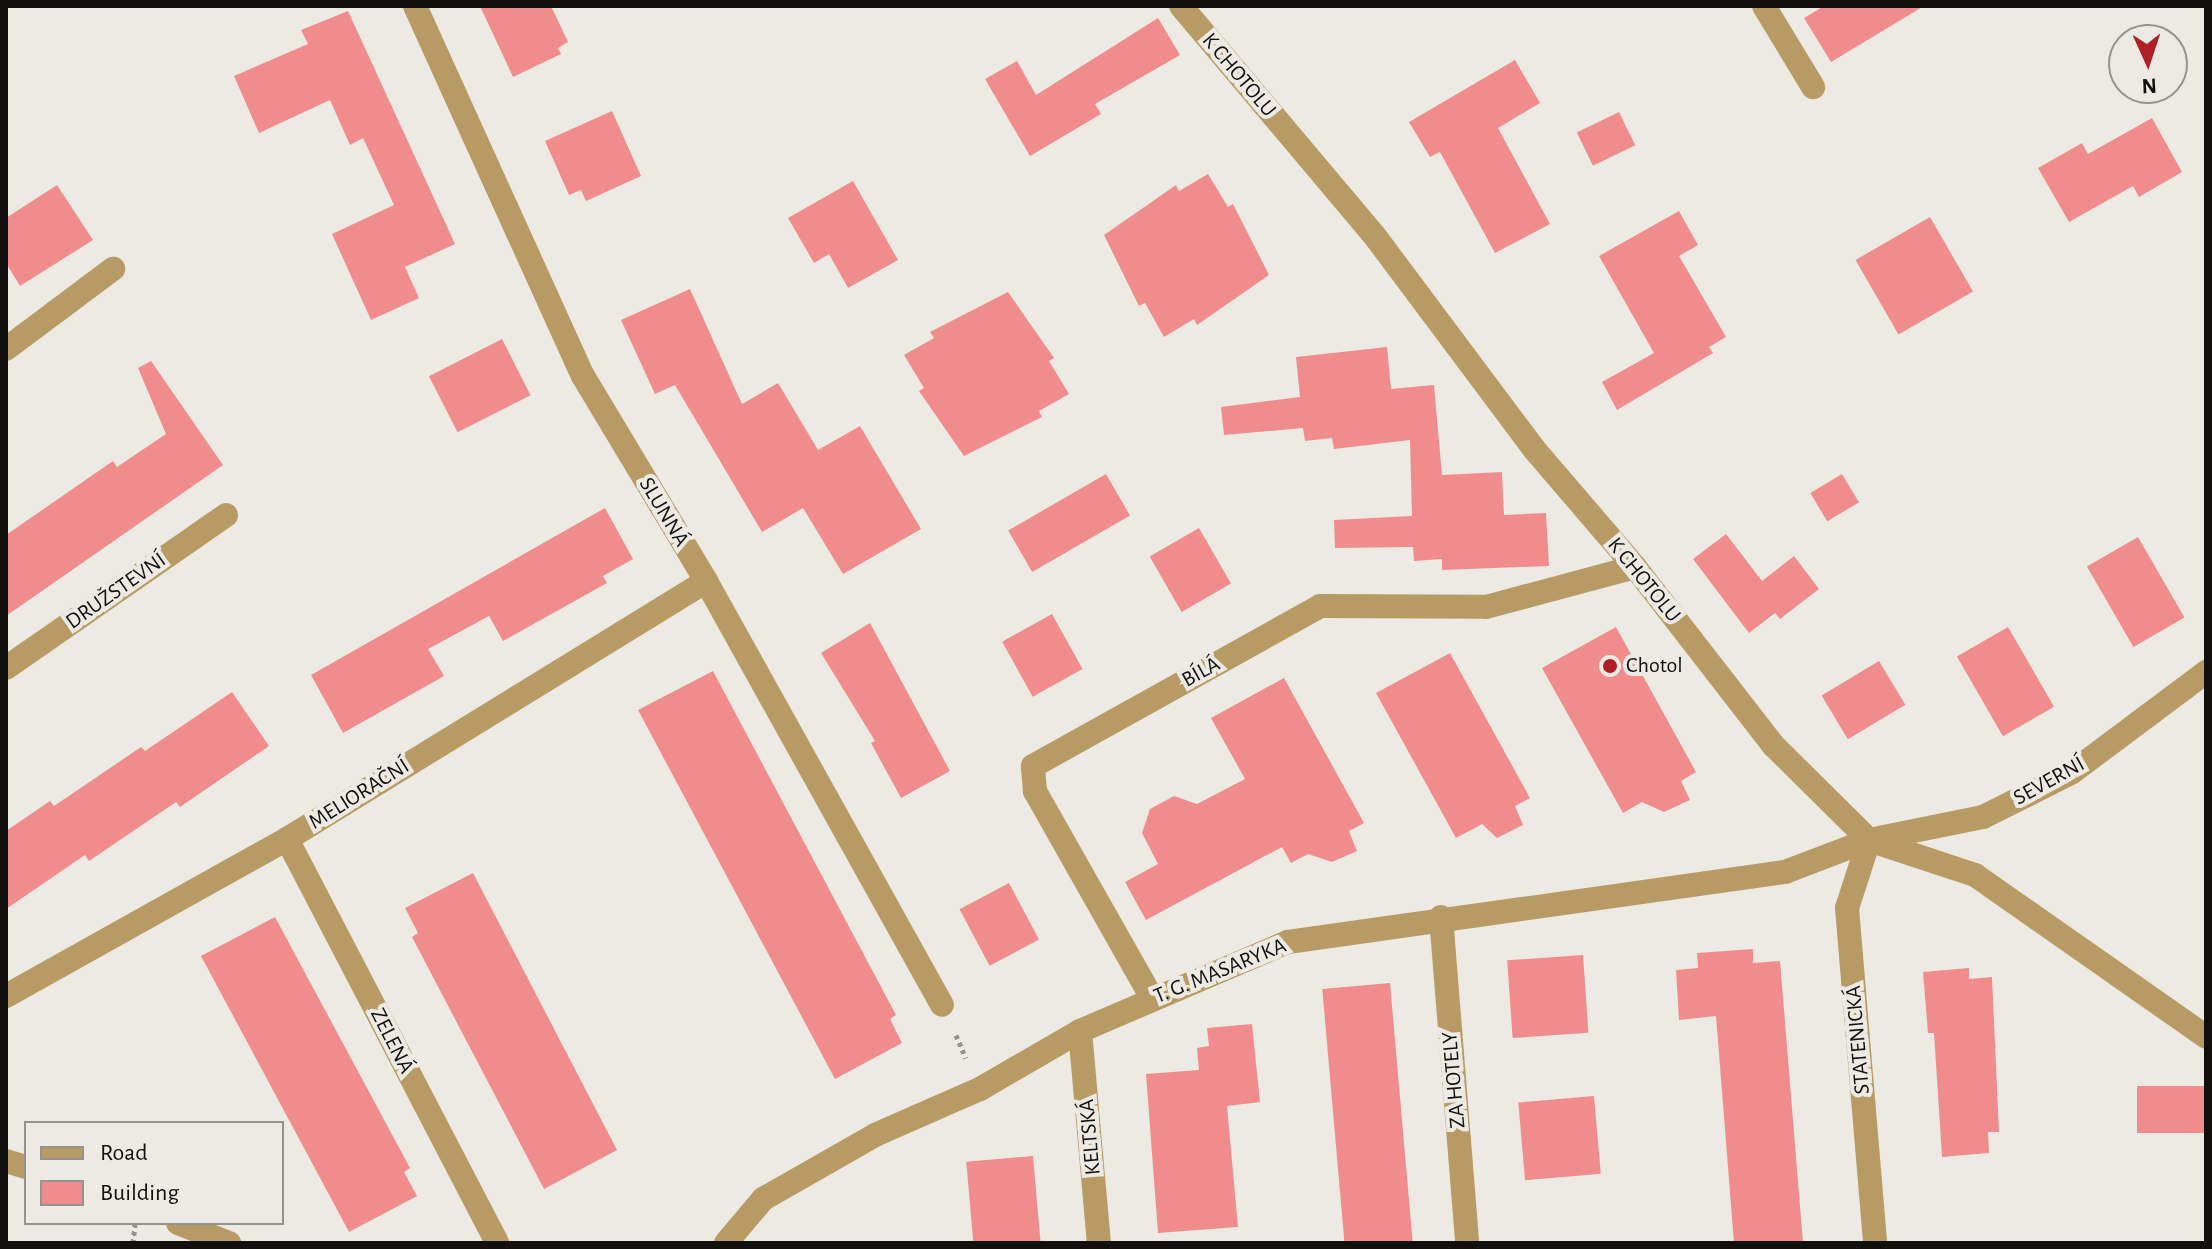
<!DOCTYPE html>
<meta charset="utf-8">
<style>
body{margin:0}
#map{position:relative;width:2212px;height:1249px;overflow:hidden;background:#eceae3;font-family:"Alegreya Sans",sans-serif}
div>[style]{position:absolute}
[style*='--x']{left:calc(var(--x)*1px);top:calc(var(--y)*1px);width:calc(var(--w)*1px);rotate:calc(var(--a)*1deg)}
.building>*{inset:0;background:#f08d8c;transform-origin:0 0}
.path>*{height:5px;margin-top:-2.5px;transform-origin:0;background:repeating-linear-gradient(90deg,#94938e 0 4px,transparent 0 8px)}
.minor>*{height:24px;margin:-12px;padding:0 12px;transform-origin:12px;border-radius:12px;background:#b89b64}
.dots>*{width:22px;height:22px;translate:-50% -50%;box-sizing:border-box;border:4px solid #eceae3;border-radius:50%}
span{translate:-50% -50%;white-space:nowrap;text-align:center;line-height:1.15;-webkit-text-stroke:8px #eceae3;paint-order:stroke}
.street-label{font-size:22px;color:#11100e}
.poi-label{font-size:22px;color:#11100e}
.left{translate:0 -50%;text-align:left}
.frame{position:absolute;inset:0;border:8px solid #11100e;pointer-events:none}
.legend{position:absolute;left:24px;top:1121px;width:260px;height:104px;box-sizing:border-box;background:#eceae3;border:2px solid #94938e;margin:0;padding:10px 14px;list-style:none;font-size:24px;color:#11100e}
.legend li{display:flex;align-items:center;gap:16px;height:40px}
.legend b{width:40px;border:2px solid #94938e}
.north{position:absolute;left:2108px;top:24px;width:80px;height:80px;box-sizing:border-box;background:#eceae3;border:2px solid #94938e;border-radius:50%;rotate:177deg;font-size:22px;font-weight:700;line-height:32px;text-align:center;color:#11100e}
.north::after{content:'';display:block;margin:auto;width:28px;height:36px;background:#b01e27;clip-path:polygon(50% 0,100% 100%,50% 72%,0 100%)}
</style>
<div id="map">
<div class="building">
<div style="clip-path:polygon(480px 6px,551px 6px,568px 42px,558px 48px,561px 54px,513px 77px)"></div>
<div style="clip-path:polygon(1824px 6px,1924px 6px,1831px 62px,1804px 18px)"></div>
<div style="clip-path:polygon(348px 11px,455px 244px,405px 267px,419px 298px,371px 320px,332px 234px,394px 205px,363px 138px,350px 145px,330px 100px,259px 133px,234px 76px,308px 44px,301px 30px)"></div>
<div style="clip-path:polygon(1158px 18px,1180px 55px,1095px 104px,1101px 114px,1030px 156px,985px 79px,1017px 61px,1036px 95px)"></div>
<div style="clip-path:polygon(1515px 60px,1540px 103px,1498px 128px,1550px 224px,1495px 253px,1440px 152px,1430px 157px,1409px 122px)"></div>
<div style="clip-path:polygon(612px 111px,641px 176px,586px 201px,581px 190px,569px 195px,545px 141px)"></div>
<div style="left:1619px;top:112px;width:37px;height:47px;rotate:64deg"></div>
<div style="clip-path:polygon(2152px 118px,2182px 172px,2139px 197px,2133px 186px,2069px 222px,2038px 168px,2082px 143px,2088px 154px)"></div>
<div style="clip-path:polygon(1208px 174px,1228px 207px,1233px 204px,1269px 275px,1197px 325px,1194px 319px,1164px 337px,1145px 303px,1139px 306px,1104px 235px,1176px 185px,1179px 191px)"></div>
<div style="clip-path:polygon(853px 181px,898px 260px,848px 288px,829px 254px,814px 263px,788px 218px)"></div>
<div style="clip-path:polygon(57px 185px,93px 240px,20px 286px,6px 263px,6px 218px)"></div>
<div style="clip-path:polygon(1679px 211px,1698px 245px,1679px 256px,1726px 337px,1709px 347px,1713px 353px,1617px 410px,1602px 382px,1654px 353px,1599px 256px)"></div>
<div style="left:1930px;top:217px;width:86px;height:86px;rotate:60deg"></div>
<div style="clip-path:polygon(690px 289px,742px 404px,778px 383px,818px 450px,860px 426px,921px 529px,843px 574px,803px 508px,762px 532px,675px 385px,655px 394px,621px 320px)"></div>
<div style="clip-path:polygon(1008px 292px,1054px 358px,1049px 361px,1069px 394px,1039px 411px,1042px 417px,964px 456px,919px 391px,924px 388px,904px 355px,934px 338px,930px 332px)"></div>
<div style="left:502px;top:339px;width:63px;height:82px;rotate:63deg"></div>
<div style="clip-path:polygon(1387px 347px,1391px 389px,1434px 385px,1442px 475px,1502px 472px,1504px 515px,1546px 513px,1549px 566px,1442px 570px,1442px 559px,1414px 561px,1413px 547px,1335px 548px,1334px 520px,1412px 516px,1410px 440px,1334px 449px,1332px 438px,1305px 441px,1303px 428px,1224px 435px,1221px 407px,1300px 397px,1296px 357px)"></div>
<div style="clip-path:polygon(151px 361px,223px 465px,6px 616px,6px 535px,113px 461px,117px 467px,166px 434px,138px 368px)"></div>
<div style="left:1106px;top:474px;width:48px;height:113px;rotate:60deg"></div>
<div style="left:1842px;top:474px;width:33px;height:37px;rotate:59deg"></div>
<div style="clip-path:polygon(605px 508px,633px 559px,603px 576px,607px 583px,503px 641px,489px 616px,428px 649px,444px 676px,343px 733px,311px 675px)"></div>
<div style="left:1199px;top:528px;width:64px;height:57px;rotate:60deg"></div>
<div style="clip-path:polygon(1726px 534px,1762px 581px,1794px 556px,1819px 589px,1780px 619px,1775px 613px,1749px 633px,1693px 559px)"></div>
<div style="left:2138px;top:537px;width:93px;height:59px;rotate:60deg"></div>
<div style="left:1052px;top:614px;width:63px;height:57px;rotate:61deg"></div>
<div style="clip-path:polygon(870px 623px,950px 771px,901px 798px,871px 743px,875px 741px,821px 653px)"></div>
<div style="clip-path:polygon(1616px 627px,1696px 772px,1681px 781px,1690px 800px,1664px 812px,1642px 802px,1623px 813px,1542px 668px)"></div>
<div style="left:2008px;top:627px;width:92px;height:59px;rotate:60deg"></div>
<div style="clip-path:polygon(1450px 653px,1530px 798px,1515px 806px,1523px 825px,1497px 838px,1482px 824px,1456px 838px,1376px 693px)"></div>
<div style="left:1879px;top:661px;width:51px;height:67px;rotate:59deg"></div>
<div style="clip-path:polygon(713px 671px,896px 1015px,890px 1019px,902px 1043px,835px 1079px,638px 710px)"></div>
<div style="clip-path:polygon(1284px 678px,1364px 823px,1349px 831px,1357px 851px,1332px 862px,1308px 854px,1291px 863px,1282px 847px,1146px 920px,1125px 882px,1158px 864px,1142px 833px,1150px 809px,1174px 796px,1197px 804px,1245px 779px,1211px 718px)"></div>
<div style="clip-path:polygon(232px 692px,269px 746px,180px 807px,176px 802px,89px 861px,85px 855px,6px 909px,6px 831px,50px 801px,54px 806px,141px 747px,145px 751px)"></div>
<div style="clip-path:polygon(473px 873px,617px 1150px,544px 1189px,412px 937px,418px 933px,405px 908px)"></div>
<div style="left:1009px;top:883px;width:64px;height:56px;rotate:62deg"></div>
<div style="clip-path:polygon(275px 917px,410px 1168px,404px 1172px,417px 1196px,349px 1232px,201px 956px)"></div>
<div style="clip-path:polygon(1753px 949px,1753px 963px,1780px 961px,1803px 1243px,1734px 1243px,1716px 1016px,1679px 1020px,1676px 970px,1698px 968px,1697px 953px)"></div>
<div style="left:1583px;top:955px;width:78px;height:76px;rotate:86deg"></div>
<div style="clip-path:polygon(1969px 968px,1969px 979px,1992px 977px,1999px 1132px,1988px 1132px,1989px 1153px,1942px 1157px,1934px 1033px,1928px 1033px,1923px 972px)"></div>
<div style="left:1390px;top:983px;width:261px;height:68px;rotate:85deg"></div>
<div style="clip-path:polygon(1252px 1024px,1260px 1102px,1227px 1106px,1238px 1227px,1158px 1233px,1146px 1074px,1199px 1070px,1197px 1048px,1209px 1046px,1207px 1028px)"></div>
<div style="left:2206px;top:1086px;width:47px;height:69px;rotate:90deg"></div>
<div style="left:1594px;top:1096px;width:78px;height:76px;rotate:85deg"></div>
<div style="left:1033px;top:1156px;width:87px;height:67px;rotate:85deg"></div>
</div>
<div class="path">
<div style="--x:956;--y:1035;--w:25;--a:67"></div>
<div style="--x:133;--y:1243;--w:20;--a:-84"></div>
</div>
<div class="minor">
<div style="--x:415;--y:6;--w:406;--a:65.6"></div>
<div style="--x:583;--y:376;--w:239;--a:59"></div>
<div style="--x:706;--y:581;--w:485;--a:60.9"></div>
<div style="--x:1181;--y:6;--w:304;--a:49.9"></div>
<div style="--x:1377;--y:239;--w:262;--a:53.2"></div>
<div style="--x:1534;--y:449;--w:155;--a:49.4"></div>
<div style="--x:1635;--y:567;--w:227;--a:52.2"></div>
<div style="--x:1774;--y:746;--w:134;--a:44.7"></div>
<div style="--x:1869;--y:840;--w:112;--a:18.3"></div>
<div style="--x:1975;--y:875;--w:282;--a:35"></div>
<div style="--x:1764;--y:6;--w:95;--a:58.8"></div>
<div style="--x:6;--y:349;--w:134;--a:-36.8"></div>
<div style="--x:6;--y:668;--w:268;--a:-34.8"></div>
<div style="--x:287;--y:839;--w:455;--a:62.5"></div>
<div style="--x:1869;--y:840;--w:71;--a:107.9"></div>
<div style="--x:1847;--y:908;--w:336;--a:85.2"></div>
<div style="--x:1441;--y:917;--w:327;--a:85.4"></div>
<div style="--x:6;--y:996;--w:322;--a:-29.2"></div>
<div style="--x:287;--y:839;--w:492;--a:-31.6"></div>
<div style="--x:1152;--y:998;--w:238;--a:-119.5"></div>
<div style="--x:1035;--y:791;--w:25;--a:-95"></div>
<div style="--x:1033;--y:766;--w:329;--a:-29.1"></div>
<div style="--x:1320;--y:606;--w:166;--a:0.3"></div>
<div style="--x:1486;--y:607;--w:154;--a:-15"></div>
<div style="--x:1080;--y:1031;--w:213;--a:84.9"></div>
<div style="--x:6;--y:1161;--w:21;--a:17"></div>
<div style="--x:178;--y:1223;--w:55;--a:21.4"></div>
<div style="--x:726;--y:1243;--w:57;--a:-49.9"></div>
<div style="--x:763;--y:1199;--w:129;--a:-29.7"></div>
<div style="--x:875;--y:1135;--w:115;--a:-23.7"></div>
<div style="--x:980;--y:1089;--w:116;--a:-30.1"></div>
<div style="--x:1080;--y:1031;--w:226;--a:-23.2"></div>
<div style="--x:1288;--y:942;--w:502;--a:-8.02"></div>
<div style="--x:1785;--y:872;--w:90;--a:-20.9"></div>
<div style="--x:1869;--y:840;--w:116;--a:-11.4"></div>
<div style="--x:1983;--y:817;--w:98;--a:-26.6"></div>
<div style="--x:2071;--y:773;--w:169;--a:-36.8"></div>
</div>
<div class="dots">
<div style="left:1610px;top:666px;background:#b01e27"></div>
</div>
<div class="street-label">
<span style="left:1239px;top:75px;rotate:50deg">K CHOTOLU</span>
<span style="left:664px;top:512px;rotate:59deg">SLUNNÁ</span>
<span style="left:1644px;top:580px;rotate:51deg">K CHOTOLU</span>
<span style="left:116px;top:591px;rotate:-35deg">DRUŽSTEVNÍ</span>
<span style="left:1201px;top:672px;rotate:-29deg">BÍLÁ</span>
<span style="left:2049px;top:781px;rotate:-29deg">SEVERNÍ</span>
<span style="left:359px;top:794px;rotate:-32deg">MELIORAČNÍ</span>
<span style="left:1220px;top:971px;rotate:-22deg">T. G. MASARYKA</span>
<span style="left:1858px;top:1040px;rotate:-95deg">STATENICKÁ</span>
<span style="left:392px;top:1041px;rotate:63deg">ZELENÁ</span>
<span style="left:1454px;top:1080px;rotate:-95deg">ZA HOTELY</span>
<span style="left:1090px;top:1137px;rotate:-95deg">KELTSKÁ</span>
</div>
<div class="poi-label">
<span class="left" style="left:1626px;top:666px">Chotol</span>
</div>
<div class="frame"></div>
<ul class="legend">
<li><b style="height:10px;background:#b89b64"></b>Road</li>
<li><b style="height:22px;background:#f08d8c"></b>Building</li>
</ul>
<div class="north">N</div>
</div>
